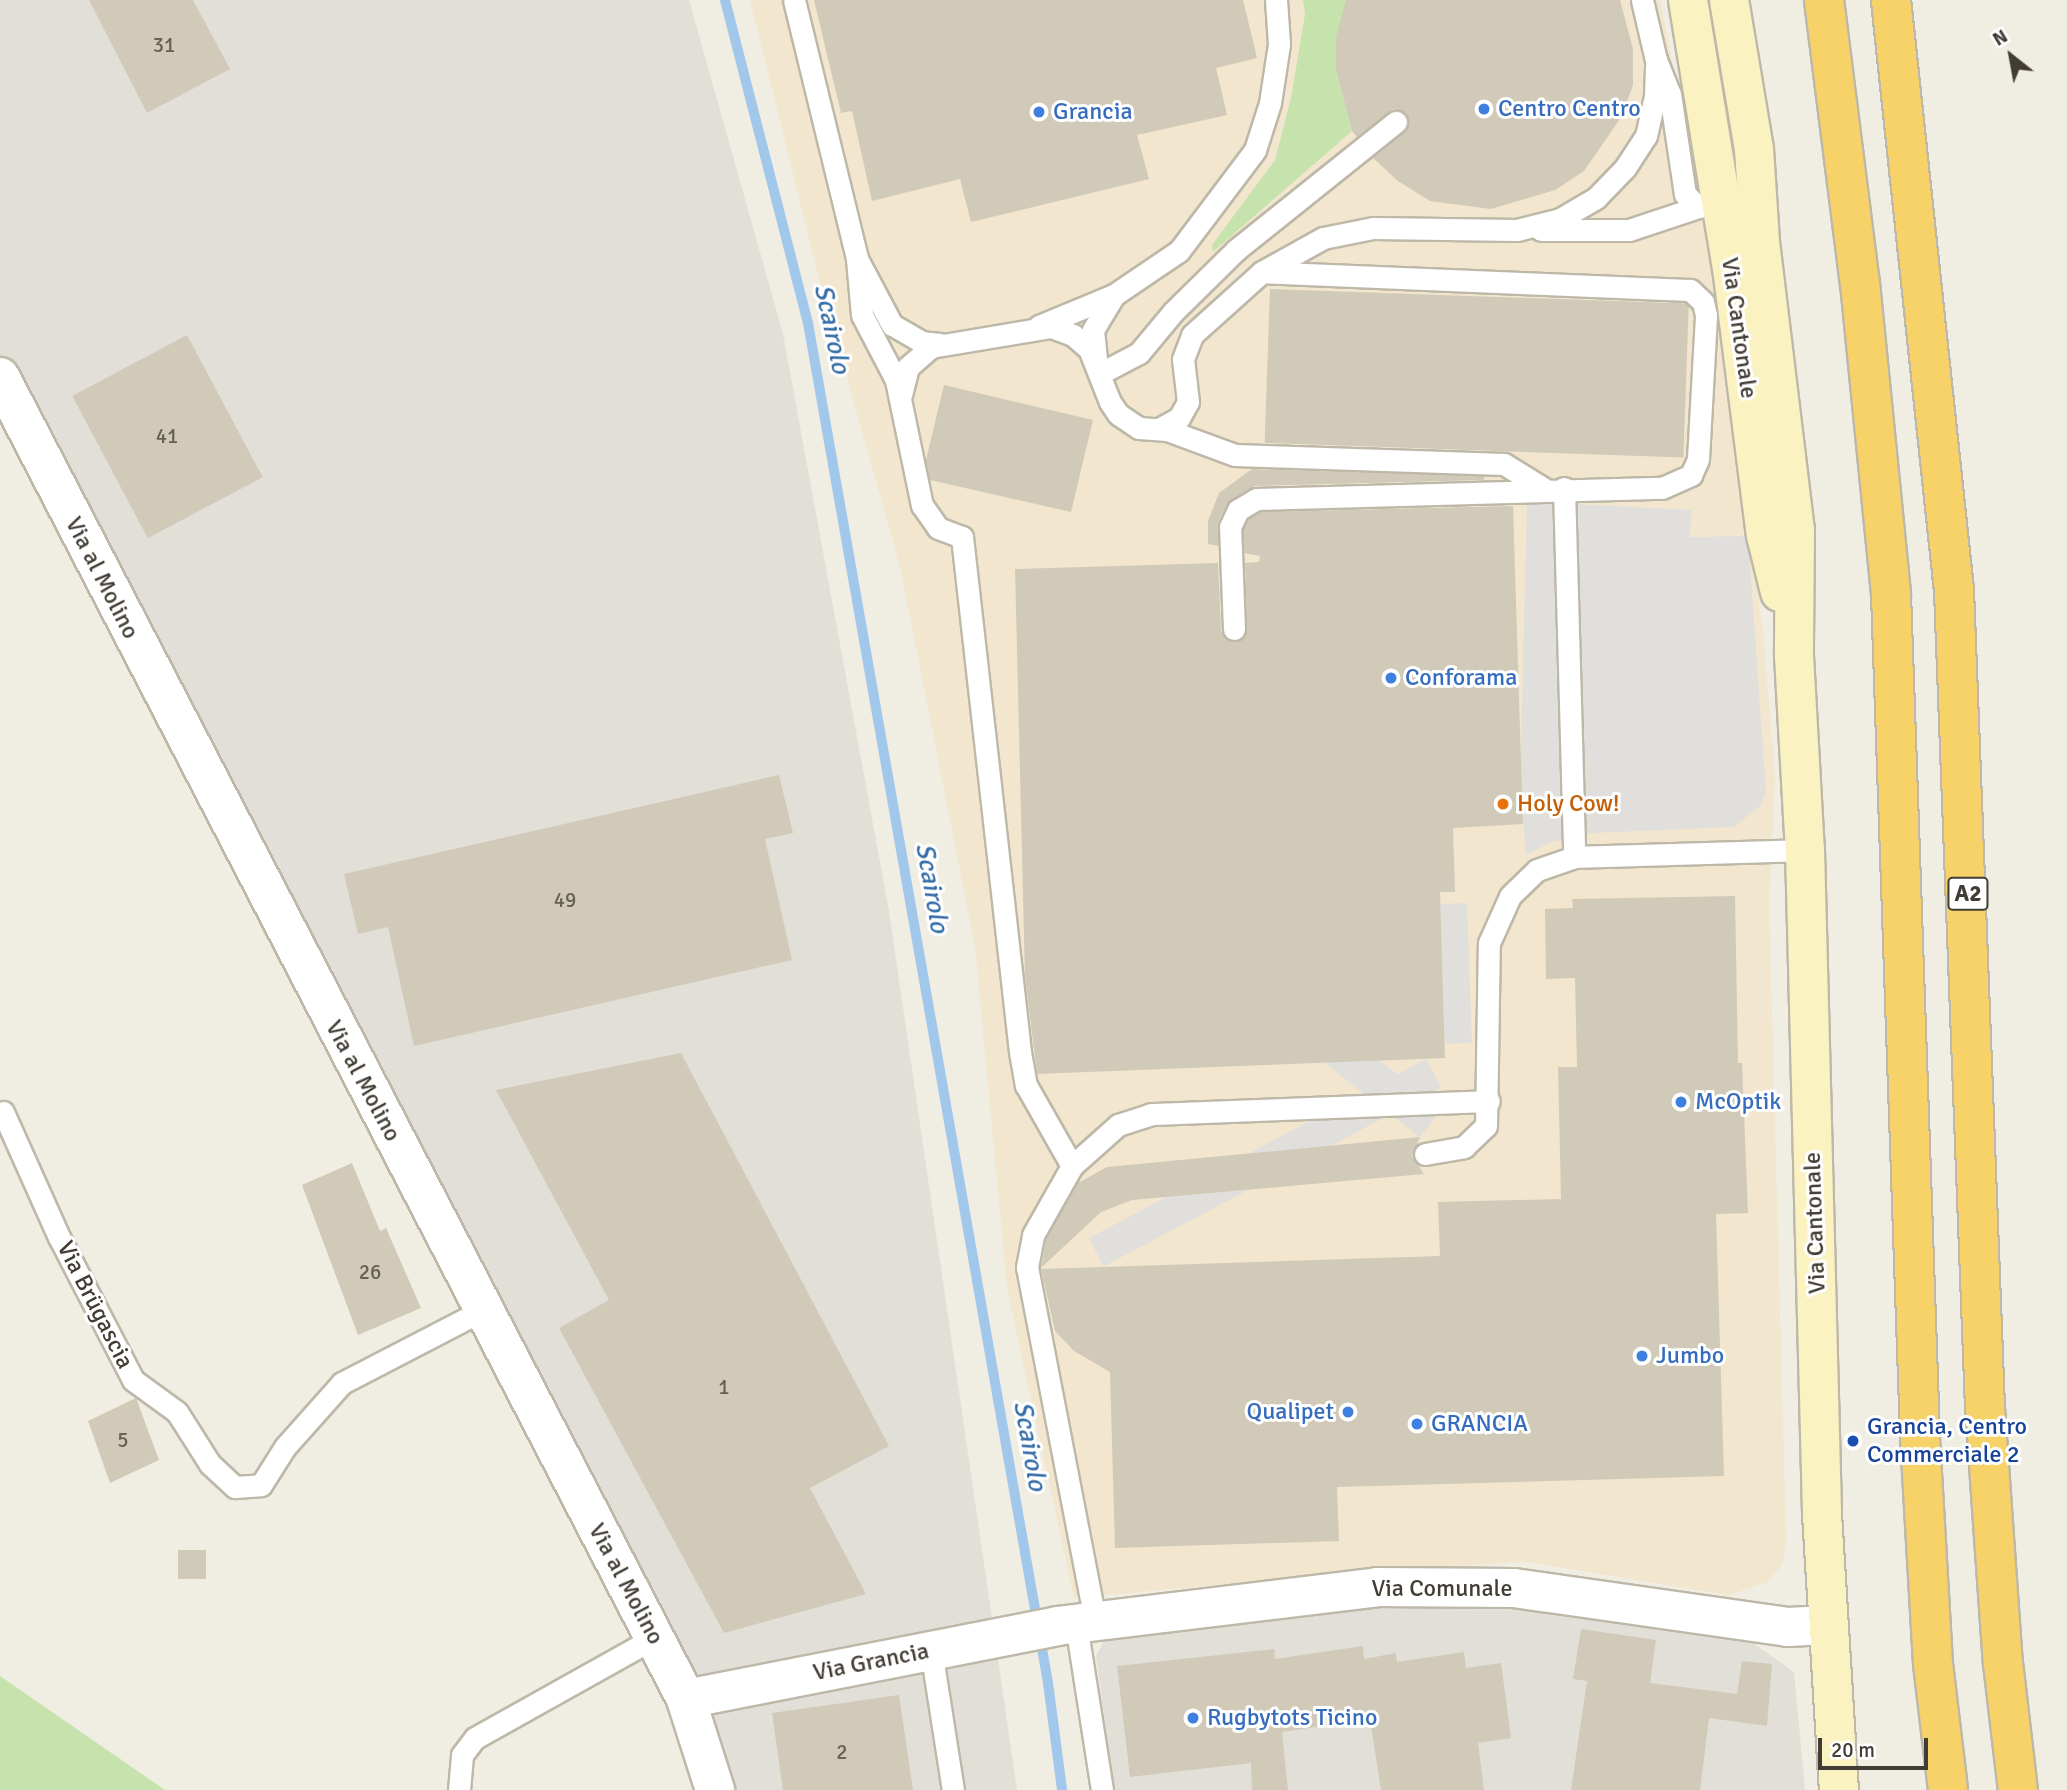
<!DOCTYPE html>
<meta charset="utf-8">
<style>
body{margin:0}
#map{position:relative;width:2067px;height:1790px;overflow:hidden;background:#f0ede3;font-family:Signika,sans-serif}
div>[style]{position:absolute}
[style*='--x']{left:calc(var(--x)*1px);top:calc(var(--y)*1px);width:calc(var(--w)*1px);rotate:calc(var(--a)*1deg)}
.commercial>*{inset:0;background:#f2e6ce}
.industrial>*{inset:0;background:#e2dfd8}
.green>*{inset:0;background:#c7e3ad}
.parking>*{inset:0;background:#e1dfdb;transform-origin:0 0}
.stream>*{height:10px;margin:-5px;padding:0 5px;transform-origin:5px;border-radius:5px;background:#a1c7eb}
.building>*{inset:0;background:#d1cab9;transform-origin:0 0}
.roads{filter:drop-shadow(2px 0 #beb8a9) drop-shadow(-2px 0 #beb8a9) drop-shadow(0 2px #beb8a9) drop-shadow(0 -2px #beb8a9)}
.lane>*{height:21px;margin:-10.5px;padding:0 10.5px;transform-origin:10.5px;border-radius:10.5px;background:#fff}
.street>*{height:38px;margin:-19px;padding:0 19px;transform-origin:19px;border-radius:19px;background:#fff}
.secondary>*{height:38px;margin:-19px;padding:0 19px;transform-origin:19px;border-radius:19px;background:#fbf2c2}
.highway>*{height:38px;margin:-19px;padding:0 19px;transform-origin:19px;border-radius:19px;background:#f6d269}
.dots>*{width:19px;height:19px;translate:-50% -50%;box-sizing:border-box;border:4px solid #fff;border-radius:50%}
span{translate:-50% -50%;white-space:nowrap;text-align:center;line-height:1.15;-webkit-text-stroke:6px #fff;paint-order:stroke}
.number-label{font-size:21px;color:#666055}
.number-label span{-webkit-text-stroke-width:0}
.shield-label span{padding:2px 5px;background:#fff;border:2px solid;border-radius:5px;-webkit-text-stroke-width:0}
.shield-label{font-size:23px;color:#423d34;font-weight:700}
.shop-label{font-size:24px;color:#366cbe}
.left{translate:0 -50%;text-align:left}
.right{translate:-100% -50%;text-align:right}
.street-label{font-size:24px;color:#423d34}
.food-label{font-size:24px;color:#c56008}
.transit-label{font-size:24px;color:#164399}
.water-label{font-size:26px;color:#346da7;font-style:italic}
.north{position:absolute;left:1976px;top:21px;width:70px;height:70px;-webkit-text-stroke:5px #fff;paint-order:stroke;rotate:329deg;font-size:19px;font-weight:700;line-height:28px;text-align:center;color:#423d34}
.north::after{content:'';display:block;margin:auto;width:24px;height:32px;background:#423d34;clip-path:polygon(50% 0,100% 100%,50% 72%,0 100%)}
.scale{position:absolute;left:1818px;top:1738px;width:110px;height:32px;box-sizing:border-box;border:4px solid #423d34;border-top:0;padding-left:9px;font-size:21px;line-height:24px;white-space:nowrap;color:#423d34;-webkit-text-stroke:5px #fff;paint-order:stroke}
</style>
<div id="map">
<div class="commercial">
<div style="clip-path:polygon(750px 0,1660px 0,1710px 251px,1763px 631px,1775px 777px,1769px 901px,1786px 1539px,1783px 1563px,1768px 1582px,1728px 1595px,1527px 1562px,1377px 1570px,1074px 1598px,1007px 1288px,975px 946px,899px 562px,820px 283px)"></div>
</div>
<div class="industrial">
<div style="clip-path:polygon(0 0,689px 0,783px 334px,889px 911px,1017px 1790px,715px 1790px,0 377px)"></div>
<div style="clip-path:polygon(1382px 1599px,1547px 1609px,1749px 1640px,1794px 1672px,1805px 1790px,1114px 1790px,1096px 1656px,1106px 1637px)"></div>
</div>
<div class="green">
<div style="clip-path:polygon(1303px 0,1347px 0,1336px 36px,1336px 70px,1352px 131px,1213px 252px,1212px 245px,1275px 160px,1291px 98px,1305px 14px)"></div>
<div style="clip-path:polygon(0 1676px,165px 1790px,0 1790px)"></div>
</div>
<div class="parking">
<div style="clip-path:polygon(1553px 503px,1691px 510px,1690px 537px,1748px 536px,1766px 792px,1760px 806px,1734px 827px,1592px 833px,1551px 842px,1526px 855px,1520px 781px,1527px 504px)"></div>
<div style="left:1467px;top:903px;width:140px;height:27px;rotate:88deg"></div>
<div style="left:1426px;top:1059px;width:32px;height:382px;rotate:62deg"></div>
<div style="left:1442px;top:1109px;width:36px;height:309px;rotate:128deg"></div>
</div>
<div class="stream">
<div style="--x:725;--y:0;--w:333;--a:75.6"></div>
<div style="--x:808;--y:323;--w:1381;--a:79.99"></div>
<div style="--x:1048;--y:1683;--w:108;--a:82.5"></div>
</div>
<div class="building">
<div style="clip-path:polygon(89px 0,193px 0,230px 69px,147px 113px)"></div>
<div style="clip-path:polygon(814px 0,1243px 0,1257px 58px,1216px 68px,1227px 115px,1137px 135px,1149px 179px,971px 222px,960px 179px,872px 201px,852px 111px,841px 113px)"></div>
<div style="clip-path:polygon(1346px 0,1620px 0,1633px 49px,1633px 85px,1622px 116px,1584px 171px,1555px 190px,1491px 209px,1430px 201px,1398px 181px,1373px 158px,1405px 132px,1409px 121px,1406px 113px,1393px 109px,1357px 137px,1352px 131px,1336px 70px,1336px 36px)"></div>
<div style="left:1270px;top:289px;width:419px;height:154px;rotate:2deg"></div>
<div style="left:187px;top:335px;width:161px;height:130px;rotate:62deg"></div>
<div style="clip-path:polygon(944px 385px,1093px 420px,1071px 512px,930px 480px,926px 460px)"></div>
<div style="clip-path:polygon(1252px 469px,1484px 476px,1484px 480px,1255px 486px,1227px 504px,1218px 522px,1218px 546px,1208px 544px,1208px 521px,1219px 493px)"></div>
<div style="clip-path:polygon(1513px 506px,1523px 824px,1453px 828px,1455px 892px,1440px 892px,1445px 1058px,1037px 1074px,1025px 976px,1015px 569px,1218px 563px,1221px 630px,1227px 640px,1235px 642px,1247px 629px,1245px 563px,1259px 562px,1260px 556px,1244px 553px,1243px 530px,1248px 519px,1260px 512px)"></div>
<div style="clip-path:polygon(779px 775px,793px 833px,765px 839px,792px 960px,414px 1046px,388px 927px,358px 934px,344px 874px)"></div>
<div style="clip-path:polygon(1735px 896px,1738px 1063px,1742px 1063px,1748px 1213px,1716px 1214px,1724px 1476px,1337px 1487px,1339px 1541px,1115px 1548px,1110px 1372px,1074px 1351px,1055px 1331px,1041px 1269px,1440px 1256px,1438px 1202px,1561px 1199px,1558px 1067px,1577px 1067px,1575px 978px,1546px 979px,1545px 909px,1573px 908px,1572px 899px)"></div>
<div style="clip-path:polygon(681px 1053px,889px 1446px,810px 1488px,866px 1594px,724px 1633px,559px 1328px,609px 1300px,496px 1090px)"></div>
<div style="clip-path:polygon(1420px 1137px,1412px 1156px,1424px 1174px,1132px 1200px,1101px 1212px,1041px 1268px,1046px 1240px,1078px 1183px,1107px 1167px)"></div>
<div style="clip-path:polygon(352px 1163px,380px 1231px,386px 1228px,421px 1308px,358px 1335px,302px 1185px)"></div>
<div style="clip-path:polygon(136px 1398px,159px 1460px,110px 1483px,88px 1421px)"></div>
<div style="left:206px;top:1550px;width:29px;height:28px;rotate:90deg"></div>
<div style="clip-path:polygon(1581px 1629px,1656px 1640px,1650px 1683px,1737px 1694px,1742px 1661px,1772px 1664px,1767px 1726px,1709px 1718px,1700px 1790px,1571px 1790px,1587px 1681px,1573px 1679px)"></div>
<div style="clip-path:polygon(1363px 1646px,1364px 1659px,1396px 1653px,1397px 1662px,1464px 1652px,1466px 1668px,1501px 1663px,1511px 1738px,1478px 1743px,1484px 1790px,1381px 1790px,1370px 1719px,1282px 1732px,1288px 1790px,1252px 1790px,1251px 1763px,1130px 1777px,1117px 1666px,1274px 1649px,1275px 1659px)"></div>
<div style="clip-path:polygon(899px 1695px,913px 1790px,783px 1790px,772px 1713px)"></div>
</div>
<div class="roads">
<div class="lane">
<div style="--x:794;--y:0;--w:267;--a:76.3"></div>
<div style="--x:1642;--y:0;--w:62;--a:76.9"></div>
<div style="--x:1656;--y:60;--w:37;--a:68"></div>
<div style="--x:1670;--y:94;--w:101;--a:81.5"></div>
<div style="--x:1685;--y:194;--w:18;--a:45"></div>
<div style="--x:1541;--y:230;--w:88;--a:0"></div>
<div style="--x:1629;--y:230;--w:73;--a:-18.4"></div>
<div style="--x:1698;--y:207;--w:30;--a:-8"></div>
<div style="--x:1114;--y:295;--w:78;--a:-34.1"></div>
<div style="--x:1179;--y:251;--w:126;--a:-53"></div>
<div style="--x:1255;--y:150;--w:49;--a:-72.3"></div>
<div style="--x:1270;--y:103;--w:60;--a:-81.3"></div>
<div style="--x:1279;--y:44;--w:44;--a:-93.9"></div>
<div style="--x:1039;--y:326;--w:81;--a:-22.5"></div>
<div style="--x:1114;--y:295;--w:41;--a:121"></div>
<div style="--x:1093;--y:330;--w:29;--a:84"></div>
<div style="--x:940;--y:344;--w:18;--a:-174"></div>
<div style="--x:922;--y:342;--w:34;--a:-150"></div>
<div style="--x:892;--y:325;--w:75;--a:-117.9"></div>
<div style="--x:857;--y:259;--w:56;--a:84.9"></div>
<div style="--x:862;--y:315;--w:73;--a:62.4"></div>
<div style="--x:896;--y:380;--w:128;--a:78.3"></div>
<div style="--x:922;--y:505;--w:28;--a:55"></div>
<div style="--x:938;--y:528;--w:26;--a:21"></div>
<div style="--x:962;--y:537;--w:518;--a:83.57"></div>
<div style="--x:1020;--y:1052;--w:34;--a:80"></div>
<div style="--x:1026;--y:1085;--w:93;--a:60.4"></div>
<div style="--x:1101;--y:373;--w:43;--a:-27.8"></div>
<div style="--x:1139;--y:353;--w:53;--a:-50.3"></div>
<div style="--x:1173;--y:312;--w:88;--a:-44.5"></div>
<div style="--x:1236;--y:250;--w:205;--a:-38.7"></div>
<div style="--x:901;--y:395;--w:29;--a:-76"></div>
<div style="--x:908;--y:367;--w:30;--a:-41"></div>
<div style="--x:931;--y:347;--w:122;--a:-9.5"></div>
<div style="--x:1051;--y:327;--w:23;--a:20"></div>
<div style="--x:1073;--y:335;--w:21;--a:41"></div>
<div style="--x:1089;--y:349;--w:57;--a:68.4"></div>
<div style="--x:1110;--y:402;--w:14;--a:56"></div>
<div style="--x:1118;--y:414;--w:25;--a:34"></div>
<div style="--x:1139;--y:428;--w:28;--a:4"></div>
<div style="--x:1167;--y:430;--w:72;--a:20.2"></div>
<div style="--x:1235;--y:455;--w:269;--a:1.9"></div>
<div style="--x:1504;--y:464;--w:46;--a:31.6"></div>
<div style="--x:1159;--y:429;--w:23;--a:-29"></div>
<div style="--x:1179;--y:418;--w:18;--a:-61"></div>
<div style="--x:1188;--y:402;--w:43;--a:-96.6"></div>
<div style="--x:1183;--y:359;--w:26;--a:-69"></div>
<div style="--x:1192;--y:335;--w:94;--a:-42"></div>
<div style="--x:1262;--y:272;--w:70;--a:-29.1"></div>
<div style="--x:1323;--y:238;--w:51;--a:-11.3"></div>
<div style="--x:1373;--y:228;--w:144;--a:0.8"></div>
<div style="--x:1517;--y:230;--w:44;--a:-14.3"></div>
<div style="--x:1560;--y:219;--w:42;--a:-30.3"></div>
<div style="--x:1596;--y:198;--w:42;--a:-46"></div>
<div style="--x:1625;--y:168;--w:38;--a:-57"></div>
<div style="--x:1646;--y:136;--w:41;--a:-77.3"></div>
<div style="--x:1655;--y:96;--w:36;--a:-88"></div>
<div style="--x:1564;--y:488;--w:369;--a:88.4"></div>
<div style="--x:1234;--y:629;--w:102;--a:-92.2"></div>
<div style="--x:1230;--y:527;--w:19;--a:-65"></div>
<div style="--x:1238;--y:510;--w:21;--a:-31"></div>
<div style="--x:1256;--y:499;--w:406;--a:-1.6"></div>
<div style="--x:1662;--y:488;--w:32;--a:-24"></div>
<div style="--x:1691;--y:475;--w:17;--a:-66"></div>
<div style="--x:1698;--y:459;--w:144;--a:-86.8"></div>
<div style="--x:1706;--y:315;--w:13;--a:-103"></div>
<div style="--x:1703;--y:302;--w:18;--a:-137"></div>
<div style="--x:1690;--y:290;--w:428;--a:-177.6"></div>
<div style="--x:3;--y:1112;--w:137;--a:65.9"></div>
<div style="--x:59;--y:1237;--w:161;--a:62.6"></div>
<div style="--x:133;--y:1380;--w:54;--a:36"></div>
<div style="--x:177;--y:1412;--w:62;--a:57.6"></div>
<div style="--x:210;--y:1464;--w:34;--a:43"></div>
<div style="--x:235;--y:1487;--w:26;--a:-4"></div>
<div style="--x:261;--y:1485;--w:45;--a:-57.7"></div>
<div style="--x:285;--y:1447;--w:86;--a:-48.3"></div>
<div style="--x:342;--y:1383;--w:159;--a:-27.4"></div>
<div style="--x:1425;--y:1154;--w:40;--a:-10"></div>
<div style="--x:1464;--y:1147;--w:30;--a:-44"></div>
<div style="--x:1486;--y:1126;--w:183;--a:-89.1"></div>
<div style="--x:1489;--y:943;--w:51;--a:-65.9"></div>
<div style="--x:1510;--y:896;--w:37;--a:-44"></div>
<div style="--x:1537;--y:870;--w:39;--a:-19"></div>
<div style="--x:1574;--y:857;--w:231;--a:-1.7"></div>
<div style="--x:1095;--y:1620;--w:359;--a:-100.9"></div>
<div style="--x:1027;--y:1267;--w:33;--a:-79"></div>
<div style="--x:1033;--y:1235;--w:79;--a:-60.5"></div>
<div style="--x:1072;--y:1166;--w:62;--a:-41.7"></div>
<div style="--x:1118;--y:1125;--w:35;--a:-18"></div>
<div style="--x:1151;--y:1114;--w:338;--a:-2.2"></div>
<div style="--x:1076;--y:1624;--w:168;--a:81.1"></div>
<div style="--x:931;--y:1650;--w:142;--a:81.1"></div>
<div style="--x:459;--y:1790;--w:35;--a:-85"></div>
<div style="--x:462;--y:1755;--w:21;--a:-53"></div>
<div style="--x:475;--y:1738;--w:205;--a:-29.2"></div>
</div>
<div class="street">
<div style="--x:0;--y:377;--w:1489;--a:62.57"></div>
<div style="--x:686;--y:1699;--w:96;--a:72.3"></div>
<div style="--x:686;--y:1699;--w:378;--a:-11.1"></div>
<div style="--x:1057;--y:1626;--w:322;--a:-6.9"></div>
<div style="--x:1377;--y:1587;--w:137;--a:0.4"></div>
<div style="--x:1514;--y:1588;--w:277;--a:8.1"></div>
<div style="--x:1788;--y:1627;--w:39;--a:-3"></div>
</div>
<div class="secondary">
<div style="--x:1688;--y:0;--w:279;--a:80.7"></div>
<div style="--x:1733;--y:275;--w:262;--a:82.8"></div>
<div style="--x:1766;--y:535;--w:59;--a:76.2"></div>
<div style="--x:1729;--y:0;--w:151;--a:80.5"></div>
<div style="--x:1754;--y:149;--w:93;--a:86.3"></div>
<div style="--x:1760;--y:242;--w:290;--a:83.1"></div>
<div style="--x:1795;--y:530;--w:126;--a:90.5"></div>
<div style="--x:1794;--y:656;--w:194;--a:86.8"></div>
<div style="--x:1805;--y:850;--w:664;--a:88.53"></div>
<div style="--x:1822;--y:1514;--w:277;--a:86.5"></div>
</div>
<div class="highway">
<div style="--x:1824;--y:0;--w:285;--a:82.8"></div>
<div style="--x:1860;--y:283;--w:312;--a:84.3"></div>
<div style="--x:1891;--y:593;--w:845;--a:88.03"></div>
<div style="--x:1920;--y:1438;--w:226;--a:86.7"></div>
<div style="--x:1933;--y:1664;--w:127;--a:83.2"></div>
<div style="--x:1891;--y:0;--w:593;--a:83.91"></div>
<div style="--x:1954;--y:590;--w:819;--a:87.83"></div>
<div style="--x:1985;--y:1408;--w:256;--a:86"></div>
<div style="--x:2003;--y:1663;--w:128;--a:83.3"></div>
</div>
</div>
<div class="dots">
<div style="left:1484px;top:109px;background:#3f7fe0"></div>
<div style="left:1039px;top:112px;background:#3f7fe0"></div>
<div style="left:1391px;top:678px;background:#3f7fe0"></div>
<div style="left:1503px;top:804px;background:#e8710a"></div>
<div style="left:1681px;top:1102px;background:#3f7fe0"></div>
<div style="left:1642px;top:1356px;background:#3f7fe0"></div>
<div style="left:1348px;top:1412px;background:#3f7fe0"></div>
<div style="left:1417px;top:1424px;background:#3f7fe0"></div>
<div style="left:1853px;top:1441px;background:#1a4fb4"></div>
<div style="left:1193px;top:1718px;background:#3f7fe0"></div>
</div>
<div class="number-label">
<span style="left:164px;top:45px">31</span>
<span style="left:167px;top:436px">41</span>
<span style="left:565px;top:900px">49</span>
<span style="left:370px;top:1272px">26</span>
<span style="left:724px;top:1387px">1</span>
<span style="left:123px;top:1440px">5</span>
<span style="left:842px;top:1752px">2</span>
</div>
<div class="shield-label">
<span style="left:1968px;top:894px">A2</span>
</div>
<div class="shop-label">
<span class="left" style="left:1498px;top:109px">Centro Centro</span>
<span class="left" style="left:1053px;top:112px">Grancia</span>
<span class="left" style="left:1405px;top:678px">Conforama</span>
<span class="left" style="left:1695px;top:1102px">McOptik</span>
<span class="left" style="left:1656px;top:1356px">Jumbo</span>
<span class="right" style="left:1334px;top:1412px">Qualipet</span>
<span class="left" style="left:1431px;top:1424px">GRANCIA</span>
<span class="left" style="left:1207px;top:1718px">Rugbytots Ticino</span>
</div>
<div class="street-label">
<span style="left:1739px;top:328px;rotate:82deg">Via Cantonale</span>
<span style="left:102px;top:578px;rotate:63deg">Via al Molino</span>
<span style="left:363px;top:1081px;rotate:62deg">Via al Molino</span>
<span style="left:1815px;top:1223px;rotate:-92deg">Via Cantonale</span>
<span style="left:95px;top:1305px;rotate:63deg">Via Brügascia</span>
<span style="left:626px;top:1584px;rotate:62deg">Via al Molino</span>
<span style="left:1442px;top:1589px">Via Comunale</span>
<span style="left:871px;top:1662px;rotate:-11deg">Via Grancia</span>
</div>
<div class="food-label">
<span class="left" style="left:1517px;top:804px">Holy Cow!</span>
</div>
<div class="transit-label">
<span class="left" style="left:1867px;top:1441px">Grancia, Centro<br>Commerciale 2</span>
</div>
<div class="water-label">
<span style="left:831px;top:329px;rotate:78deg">Scairolo</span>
<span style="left:931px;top:888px;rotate:80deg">Scairolo</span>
<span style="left:1029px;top:1446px;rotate:80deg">Scairolo</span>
</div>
<div class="north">N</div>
<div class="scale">20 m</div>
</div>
